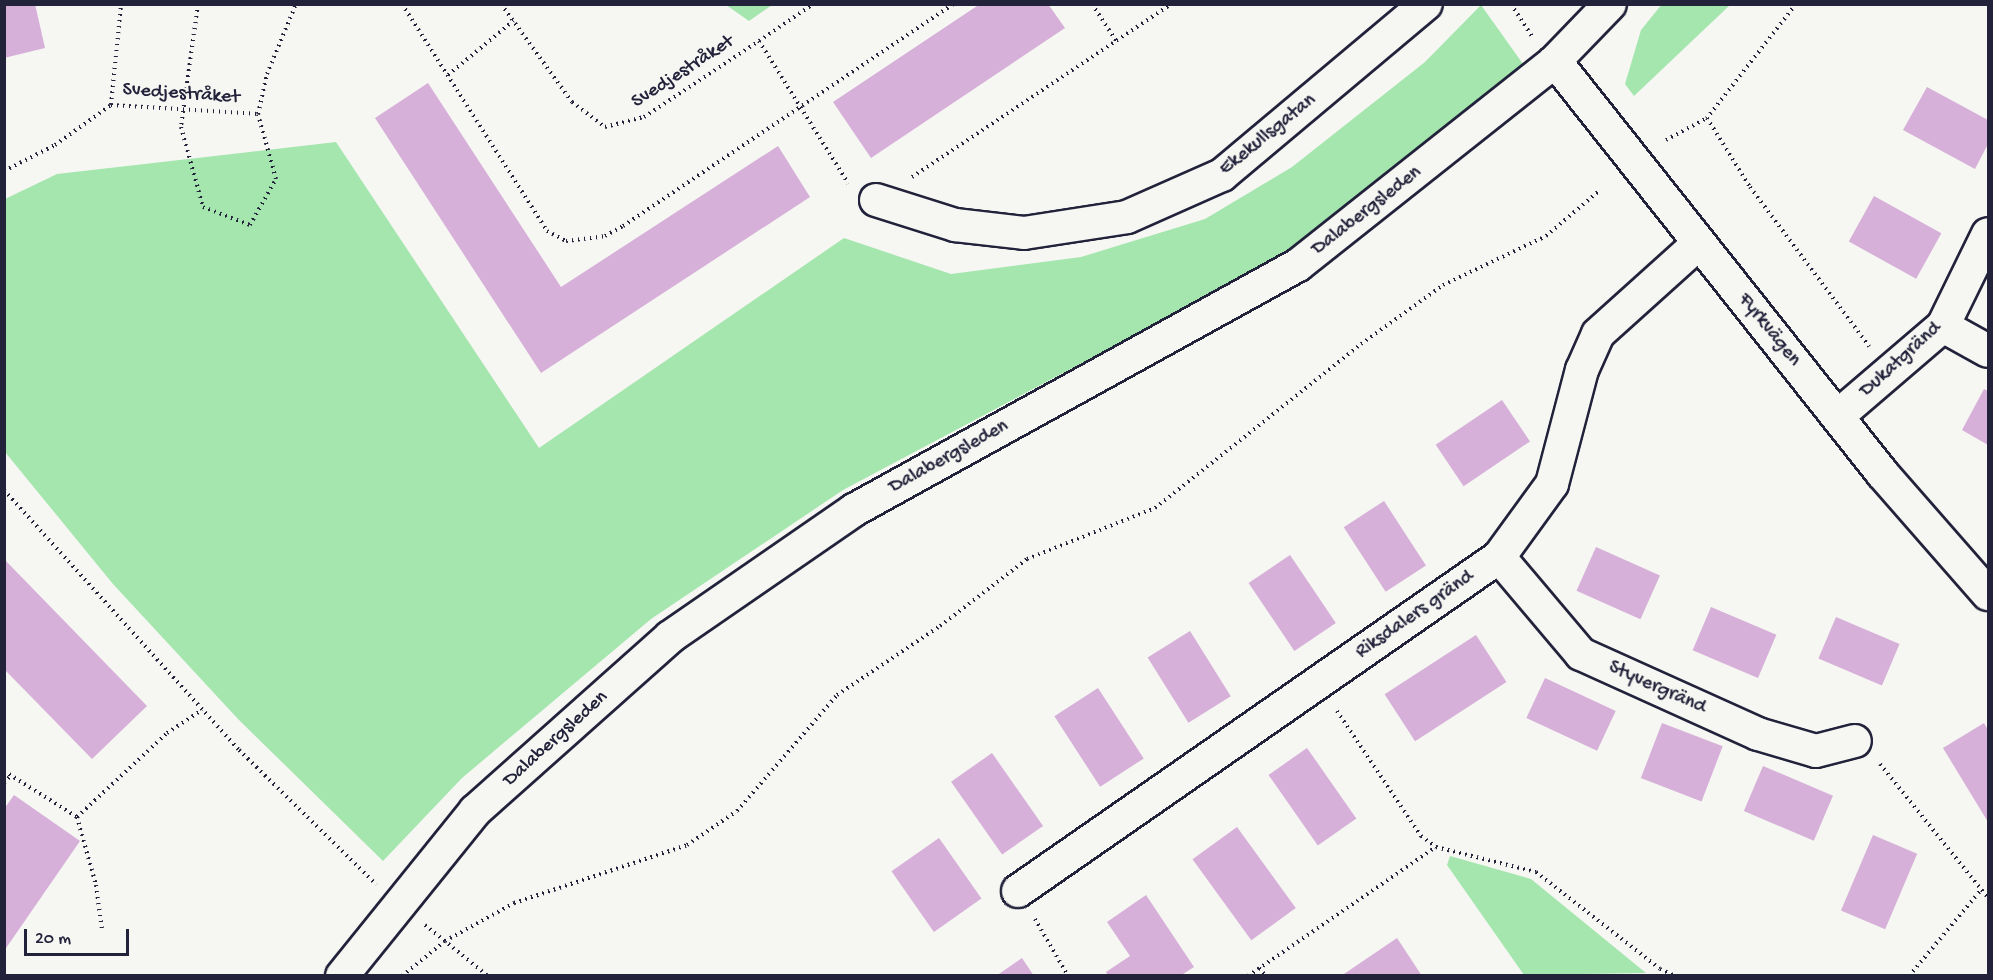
<!DOCTYPE html>
<meta charset="utf-8">
<style>
body{margin:0}
#map{position:relative;width:1993px;height:980px;overflow:hidden;background:#f6f6f2;font-family:"Gochi Hand",sans-serif}
div>[style]{position:absolute}
[style*='--x']{left:calc(var(--x)*1px);top:calc(var(--y)*1px);width:calc(var(--w)*1px);rotate:calc(var(--a)*1deg)}
.green>*{inset:0;background:#a5e6af}
.building>*{inset:0;background:#d6b0d9;transform-origin:0 0}
.path>*{height:4px;margin-top:-2px;transform-origin:0;background:repeating-linear-gradient(90deg,#22223b 0 1.5px,transparent 0 6px)}
.roads{filter:drop-shadow(2px 0 #22223b) drop-shadow(-2px 0 #22223b) drop-shadow(0 2px #22223b) drop-shadow(0 -2px #22223b)}
.minor>*{height:32px;margin:-16px;padding:0 16px;transform-origin:16px;border-radius:16px;background:#f6f6f2}
span{translate:-50% -50%;white-space:nowrap;text-align:center;line-height:1.15;-webkit-text-stroke:4.5px #f6f6f2;paint-order:stroke}
.street-label{font-size:20px;color:#22223b}
.frame{position:absolute;inset:0;border:6px solid #22223b;pointer-events:none}
.scale{position:absolute;left:24px;top:929px;width:105px;height:27px;box-sizing:border-box;border:3px solid #22223b;border-top:0;padding-left:8px;font-size:18px;line-height:21px;white-space:nowrap;color:#22223b;-webkit-text-stroke:4px #f6f6f2;paint-order:stroke}
</style>
<div id="map">
<div class="green">
<div style="clip-path:polygon(1662px 4px,1730px 5px,1634px 96px,1625px 84px,1641px 30px)"></div>
<div style="clip-path:polygon(726px 5px,772px 5px,749px 21px)"></div>
<div style="clip-path:polygon(1481px 5px,1523px 64px,1281px 257px,843px 490px,651px 619px,462px 778px,383px 861px,238px 719px,113px 584px,5px 452px,5px 199px,57px 174px,336px 142px,539px 448px,844px 238px,951px 274px,1081px 257px,1205px 219px,1292px 167px,1425px 62px)"></div>
<div style="clip-path:polygon(1450px 856px,1531px 879px,1646px 973px,1524px 975px,1447px 865px)"></div>
</div>
<div class="building">
<div style="clip-path:polygon(4px 4px,35px 4px,45px 48px,4px 58px)"></div>
<div style="clip-path:polygon(980px 4px,1048px 4px,1065px 28px,871px 158px,833px 102px)"></div>
<div style="clip-path:polygon(428px 83px,561px 287px,778px 146px,810px 197px,541px 373px,375px 118px)"></div>
<div style="clip-path:polygon(1927px 87px,1988px 120px,1988px 144px,1975px 169px,1903px 130px)"></div>
<div style="left:1874px;top:196px;width:77px;height:52px;rotate:29deg"></div>
<div style="clip-path:polygon(1984px 389px,1988px 391px,1988px 445px,1962px 430px)"></div>
<div style="left:1502px;top:400px;width:50px;height:80px;rotate:56deg"></div>
<div style="left:1384px;top:501px;width:77px;height:48px;rotate:57deg"></div>
<div style="left:1596px;top:547px;width:70px;height:48px;rotate:24deg"></div>
<div style="left:1290px;top:555px;width:82px;height:50px;rotate:56deg"></div>
<div style="clip-path:polygon(4px 559px,147px 706px,92px 759px,4px 669px)"></div>
<div style="left:1711px;top:607px;width:71px;height:47px;rotate:23deg"></div>
<div style="left:1836px;top:617px;width:69px;height:45px;rotate:23deg"></div>
<div style="left:1190px;top:631px;width:77px;height:50px;rotate:58deg"></div>
<div style="left:1476px;top:635px;width:56px;height:109px;rotate:57deg"></div>
<div style="left:1545px;top:678px;width:78px;height:44px;rotate:25deg"></div>
<div style="left:1098px;top:688px;width:84px;height:52px;rotate:57deg"></div>
<div style="left:1662px;top:723px;width:65px;height:59px;rotate:21deg"></div>
<div style="clip-path:polygon(1984px 723px,1988px 730px,1988px 822px,1943px 748px)"></div>
<div style="left:1307px;top:748px;width:86px;height:47px;rotate:55deg"></div>
<div style="left:992px;top:753px;width:89px;height:50px;rotate:55deg"></div>
<div style="left:1763px;top:766px;width:76px;height:49px;rotate:23deg"></div>
<div style="clip-path:polygon(14px 795px,80px 841px,4px 951px,4px 809px)"></div>
<div style="left:1237px;top:827px;width:100px;height:55px;rotate:54deg"></div>
<div style="left:1873px;top:835px;width:48px;height:82px;rotate:23deg"></div>
<div style="left:939px;top:838px;width:74px;height:58px;rotate:55deg"></div>
<div style="clip-path:polygon(1146px 895px,1194px 967px,1180px 976px,1108px 976px,1106px 972px,1130px 956px,1107px 922px)"></div>
<div style="clip-path:polygon(1397px 938px,1422px 976px,1341px 976px)"></div>
<div style="clip-path:polygon(1022px 958px,1034px 976px,996px 976px)"></div>
</div>
<div class="path">
<div style="--x:198;--y:4;--w:124;--a:97.9"></div>
<div style="--x:181;--y:127;--w:83;--a:74.6"></div>
<div style="--x:203;--y:207;--w:50;--a:21"></div>
<div style="--x:250;--y:225;--w:53;--a:-60.5"></div>
<div style="--x:276;--y:179;--w:67;--a:-105.5"></div>
<div style="--x:402;--y:4;--w:269;--a:57.4"></div>
<div style="--x:547;--y:231;--w:21;--a:28"></div>
<div style="--x:566;--y:241;--w:39;--a:-7"></div>
<div style="--x:605;--y:236;--w:21;--a:-29"></div>
<div style="--x:623;--y:226;--w:398;--a:-33.9"></div>
<div style="--x:501;--y:4;--w:121;--a:54.1"></div>
<div style="--x:572;--y:102;--w:41;--a:37.1"></div>
<div style="--x:605;--y:127;--w:40;--a:-14.4"></div>
<div style="--x:644;--y:117;--w:138;--a:-33.5"></div>
<div style="--x:759;--y:41;--w:168;--a:57.9"></div>
<div style="--x:1092;--y:4;--w:45;--a:56.7"></div>
<div style="--x:1511;--y:4;--w:38;--a:57"></div>
<div style="--x:1796;--y:4;--w:145;--a:128"></div>
<div style="--x:1707;--y:118;--w:81;--a:58.1"></div>
<div style="--x:1750;--y:187;--w:199;--a:53.2"></div>
<div style="--x:759;--y:41;--w:65;--a:-34.4"></div>
<div style="--x:448;--y:75;--w:85;--a:-39.7"></div>
<div style="--x:111;--y:105;--w:101;--a:-84.3"></div>
<div style="--x:1666;--y:140;--w:47;--a:-28.2"></div>
<div style="--x:4;--y:171;--w:57;--a:-27"></div>
<div style="--x:55;--y:145;--w:69;--a:-35.5"></div>
<div style="--x:111;--y:105;--w:147;--a:3.5"></div>
<div style="--x:258;--y:114;--w:41;--a:-77.3"></div>
<div style="--x:267;--y:74;--w:76;--a:-67.5"></div>
<div style="--x:912;--y:177;--w:311;--a:-33.7"></div>
<div style="--x:4;--y:490;--w:350;--a:47.9"></div>
<div style="--x:239;--y:750;--w:192;--a:44.4"></div>
<div style="--x:1337;--y:711;--w:151;--a:56.1"></div>
<div style="--x:1421;--y:836;--w:19;--a:36"></div>
<div style="--x:1436;--y:847;--w:103;--a:14"></div>
<div style="--x:1536;--y:872;--w:157;--a:38"></div>
<div style="--x:1660;--y:969;--w:17;--a:25"></div>
<div style="--x:1880;--y:764;--w:172;--a:51.1"></div>
<div style="--x:4;--y:771;--w:86;--a:32.2"></div>
<div style="--x:77;--y:817;--w:71;--a:74.4"></div>
<div style="--x:96;--y:885;--w:45;--a:82.4"></div>
<div style="--x:4;--y:783;--w:9;--a:-49"></div>
<div style="--x:77;--y:817;--w:123;--a:-43"></div>
<div style="--x:167;--y:733;--w:42;--a:-33.3"></div>
<div style="--x:1035;--y:919;--w:66;--a:59.9"></div>
<div style="--x:425;--y:925;--w:81;--a:39"></div>
<div style="--x:1259;--y:968;--w:11;--a:49"></div>
<div style="--x:402;--y:976;--w:55;--a:-39.1"></div>
<div style="--x:445;--y:941;--w:79;--a:-28.8"></div>
<div style="--x:514;--y:903;--w:182;--a:-18.5"></div>
<div style="--x:687;--y:845;--w:60;--a:-34.2"></div>
<div style="--x:737;--y:811;--w:153;--a:-49.2"></div>
<div style="--x:837;--y:695;--w:124;--a:-33.8"></div>
<div style="--x:940;--y:626;--w:110;--a:-37.6"></div>
<div style="--x:1027;--y:559;--w:138;--a:-21.7"></div>
<div style="--x:1155;--y:508;--w:263;--a:-38.5"></div>
<div style="--x:1361;--y:344;--w:101;--a:-35.7"></div>
<div style="--x:1443;--y:285;--w:114;--a:-25.4"></div>
<div style="--x:1546;--y:236;--w:71;--a:-40.4"></div>
<div style="--x:1248;--y:976;--w:228;--a:-34.5"></div>
<div style="--x:1909;--y:976;--w:111;--a:-50.1"></div>
</div>
<div class="roads">
<div class="minor">
<div style="--x:1555;--y:61;--w:526;--a:51.56"></div>
<div style="--x:1882;--y:473;--w:161;--a:48.8"></div>
<div style="--x:876;--y:200;--w:83;--a:17.6"></div>
<div style="--x:955;--y:225;--w:69;--a:6.6"></div>
<div style="--x:1024;--y:233;--w:104;--a:-8.8"></div>
<div style="--x:1127;--y:217;--w:104;--a:-23.9"></div>
<div style="--x:1222;--y:175;--w:266;--a:-40"></div>
<div style="--x:1943;--y:326;--w:51;--a:29.1"></div>
<div style="--x:1839;--y:415;--w:137;--a:-40.6"></div>
<div style="--x:1943;--y:326;--w:102;--a:-63.9"></div>
<div style="--x:1499;--y:557;--w:127;--a:49.8"></div>
<div style="--x:1581;--y:654;--w:194;--a:24.3"></div>
<div style="--x:1758;--y:734;--w:60;--a:16.3"></div>
<div style="--x:1816;--y:751;--w:40;--a:-14.4"></div>
<div style="--x:1018;--y:891;--w:586;--a:-34.78"></div>
<div style="--x:1499;--y:557;--w:90;--a:-54"></div>
<div style="--x:1552;--y:484;--w:118;--a:-75.3"></div>
<div style="--x:1582;--y:370;--w:39;--a:-66"></div>
<div style="--x:1598;--y:334;--w:135;--a:-42"></div>
<div style="--x:342;--y:976;--w:212;--a:-51.1"></div>
<div style="--x:475;--y:811;--w:261;--a:-41.7"></div>
<div style="--x:670;--y:637;--w:224;--a:-34.6"></div>
<div style="--x:854;--y:510;--w:507;--a:-28.89"></div>
<div style="--x:1298;--y:265;--w:328;--a:-38.4"></div>
<div style="--x:1555;--y:61;--w:79;--a:-46"></div>
</div>
</div>
<div class="street-label">
<span style="left:683px;top:72px;rotate:-33deg">Svedjestråket</span>
<span style="left:181px;top:94px;rotate:4deg">Svedjestråket</span>
<span style="left:1268px;top:135px;rotate:-39deg">Ekekullsgatan</span>
<span style="left:1367px;top:211px;rotate:-38deg">Dalabergsleden</span>
<span style="left:1769px;top:330px;rotate:51deg">Fyrkvägen</span>
<span style="left:1901px;top:360px;rotate:-42deg">Dukatgränd</span>
<span style="left:949px;top:457px;rotate:-29deg">Dalabergsleden</span>
<span style="left:1415px;top:615px;rotate:-35deg">Riksdalers gränd</span>
<span style="left:1657px;top:688px;rotate:24deg">Styvergränd</span>
<span style="left:556px;top:739px;rotate:-42deg">Dalabergsleden</span>
</div>
<div class="frame"></div>
<div class="scale">20 m</div>
</div>
